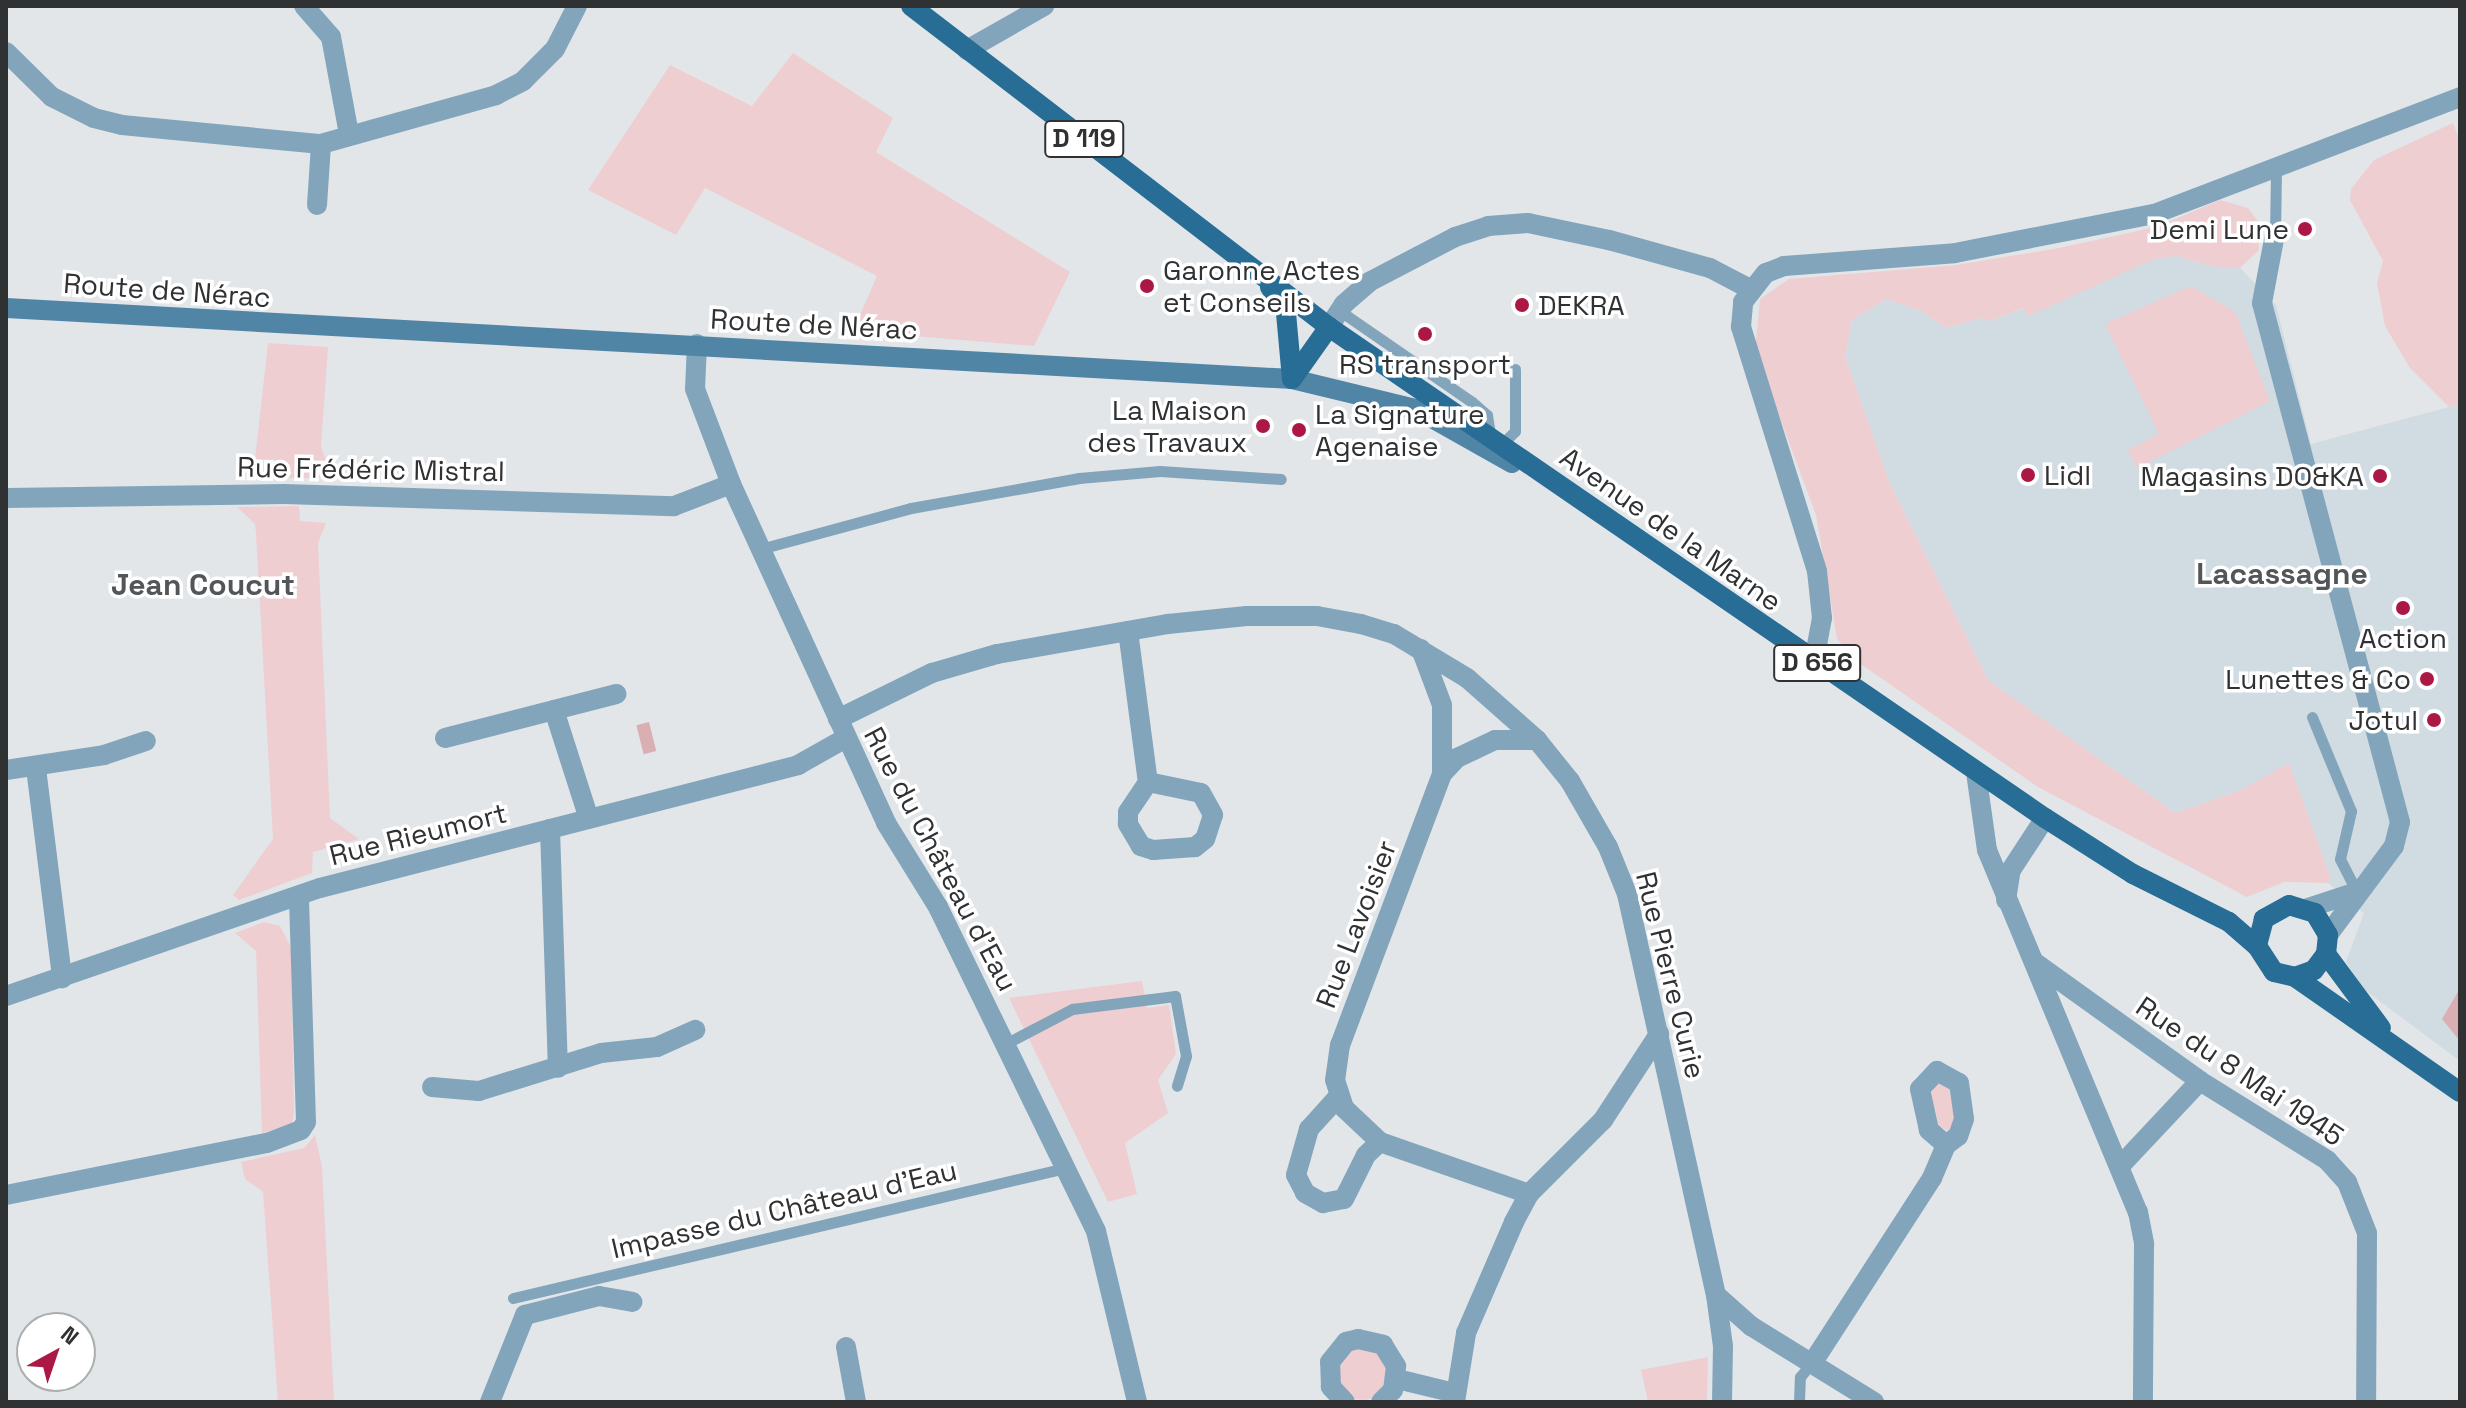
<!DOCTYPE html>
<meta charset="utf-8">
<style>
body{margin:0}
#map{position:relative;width:2466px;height:1408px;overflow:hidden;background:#e2e6e9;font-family:"Space Grotesk",sans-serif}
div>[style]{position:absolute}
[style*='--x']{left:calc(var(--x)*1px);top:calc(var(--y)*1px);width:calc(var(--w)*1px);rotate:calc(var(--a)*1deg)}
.built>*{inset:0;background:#d0dbe2}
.green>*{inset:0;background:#efced1}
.round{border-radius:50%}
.water>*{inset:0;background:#daafb4;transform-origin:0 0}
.lane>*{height:11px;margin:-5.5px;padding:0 5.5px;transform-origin:5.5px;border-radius:5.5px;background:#83a5bc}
.street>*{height:20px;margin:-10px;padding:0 10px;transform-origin:10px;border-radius:10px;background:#83a5bc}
.secondary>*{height:20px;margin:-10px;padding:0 10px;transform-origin:10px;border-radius:10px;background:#5185a6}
.primary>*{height:20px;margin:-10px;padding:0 10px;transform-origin:10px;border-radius:10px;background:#276d96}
.dots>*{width:22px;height:22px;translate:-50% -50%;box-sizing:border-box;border:4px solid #fff;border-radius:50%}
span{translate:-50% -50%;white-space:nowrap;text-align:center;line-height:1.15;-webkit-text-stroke:7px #fff;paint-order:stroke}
.shield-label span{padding:2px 6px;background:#fff;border:2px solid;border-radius:6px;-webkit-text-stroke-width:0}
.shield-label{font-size:26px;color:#303133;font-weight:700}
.poi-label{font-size:28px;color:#303133}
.right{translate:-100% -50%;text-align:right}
.left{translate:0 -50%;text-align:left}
.street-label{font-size:28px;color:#303133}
.neighbourhood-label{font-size:30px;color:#535658;font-weight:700}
.frame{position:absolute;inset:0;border:8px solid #303133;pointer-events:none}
.north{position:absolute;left:16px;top:1312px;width:80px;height:80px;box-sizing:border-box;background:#fff;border:2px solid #acadad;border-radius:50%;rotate:40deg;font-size:22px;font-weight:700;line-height:32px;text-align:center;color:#303133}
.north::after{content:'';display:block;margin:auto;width:28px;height:36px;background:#ac1846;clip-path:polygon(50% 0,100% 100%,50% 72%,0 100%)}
</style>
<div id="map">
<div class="built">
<div style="clip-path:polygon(2176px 256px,2219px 268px,2240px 268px,2276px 305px,2311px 444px,2460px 404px,2460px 1061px,2362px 988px,2346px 962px,2364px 913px,2328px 883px,2330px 876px,2289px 764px,2241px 790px,2175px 813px,1988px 680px,1890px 484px,1845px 357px,1852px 320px,1886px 299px,1921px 311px,1946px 328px,1981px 318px,1990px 321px,2154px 259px)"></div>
</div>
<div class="green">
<div style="clip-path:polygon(793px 53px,893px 118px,876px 152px,1070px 272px,1034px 346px,853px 331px,877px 276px,705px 188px,676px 235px,588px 190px,670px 65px,752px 106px)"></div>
<div style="clip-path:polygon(2453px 123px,2460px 142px,2460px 404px,2449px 407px,2410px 368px,2385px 326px,2377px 283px,2383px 261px,2350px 200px,2351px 189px,2374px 160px)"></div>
<div style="clip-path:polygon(2220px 200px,2248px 208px,2257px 220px,2259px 250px,2240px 268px,2219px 268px,2176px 256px,2154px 259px,2028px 316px,2023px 308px,1990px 321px,1981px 318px,1946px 328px,1921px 311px,1886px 299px,1852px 320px,1845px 357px,1890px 484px,1988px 680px,2175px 813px,2241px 790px,2289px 763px,2330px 876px,2328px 883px,2284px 882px,2247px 897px,2038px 787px,1859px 663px,1837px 639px,1816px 515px,1755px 351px,1760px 299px,1789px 279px,1956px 265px,2059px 248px,2156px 227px)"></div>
<div style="clip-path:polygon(2191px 286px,2235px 312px,2270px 401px,2137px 468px,2128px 450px,2159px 434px,2105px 324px)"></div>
<div style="clip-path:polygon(268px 343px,328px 347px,321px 447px,326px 460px,344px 478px,279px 478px,279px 460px,255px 459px)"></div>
<div style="clip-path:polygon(299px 506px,300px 521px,326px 523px,318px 543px,330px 818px,359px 839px,313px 852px,312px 873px,239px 900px,233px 895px,273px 839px,256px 534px,255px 524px,237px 507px)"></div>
<div style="clip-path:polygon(264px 922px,280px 926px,291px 947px,294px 1112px,292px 1124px,262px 1133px,256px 951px,235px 933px)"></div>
<div style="clip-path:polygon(1142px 981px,1147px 1008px,1169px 1005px,1176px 1054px,1158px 1080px,1168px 1113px,1125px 1143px,1137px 1194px,1108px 1202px,1009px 998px)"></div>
<div style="clip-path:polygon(1939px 1082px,1949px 1088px,1956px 1123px,1950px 1132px,1939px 1126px,1931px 1093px)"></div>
<div style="clip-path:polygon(315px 1135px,322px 1166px,334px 1402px,278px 1402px,263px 1192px,245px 1179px,241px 1162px,304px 1148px)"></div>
<div class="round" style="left:1335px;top:1346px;width:54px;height:54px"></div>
<div style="clip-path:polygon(1708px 1357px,1707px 1402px,1648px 1402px,1641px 1370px)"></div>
</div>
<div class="water">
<div style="left:649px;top:722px;width:30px;height:13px;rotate:76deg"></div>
<div style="clip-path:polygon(2459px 990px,2460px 990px,2460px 1041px,2442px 1019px)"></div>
</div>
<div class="lane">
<div style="--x:2275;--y:234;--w:67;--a:-89.1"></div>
<div style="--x:1340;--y:311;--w:160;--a:34.6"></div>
<div style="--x:1472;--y:402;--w:20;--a:41"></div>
<div style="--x:1487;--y:415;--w:20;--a:81"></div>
<div style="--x:1502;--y:444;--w:18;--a:-45"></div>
<div style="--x:1515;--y:431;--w:62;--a:-90"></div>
<div style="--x:760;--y:549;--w:156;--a:-15.2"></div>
<div style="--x:911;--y:508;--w:171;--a:-10.1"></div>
<div style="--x:1079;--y:478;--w:81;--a:-4.9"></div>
<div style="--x:1160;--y:471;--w:121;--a:3.8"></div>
<div style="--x:2312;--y:717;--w:102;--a:67.5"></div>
<div style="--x:2351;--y:811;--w:49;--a:102.9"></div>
<div style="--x:2340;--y:859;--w:37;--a:63"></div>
<div style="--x:1005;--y:1044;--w:76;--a:-27.6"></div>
<div style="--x:1072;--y:1009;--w:104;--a:-7.2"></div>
<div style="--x:1175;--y:996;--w:61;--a:79.6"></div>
<div style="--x:1186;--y:1056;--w:31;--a:107"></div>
<div style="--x:513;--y:1298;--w:567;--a:-13.25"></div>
<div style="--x:1799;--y:1402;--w:25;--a:-88"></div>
<div style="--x:1800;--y:1377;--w:19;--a:-51"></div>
</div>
<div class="street">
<div style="--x:304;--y:6;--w:41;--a:48.9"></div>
<div style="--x:331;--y:37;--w:99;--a:79.5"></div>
<div style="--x:967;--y:50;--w:89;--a:-29.7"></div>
<div style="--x:6;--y:52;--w:64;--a:44.4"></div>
<div style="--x:52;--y:97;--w:47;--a:26.6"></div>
<div style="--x:94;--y:118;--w:29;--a:14"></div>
<div style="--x:122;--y:125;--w:200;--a:5.5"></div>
<div style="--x:321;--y:144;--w:182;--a:-15.6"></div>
<div style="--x:496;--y:95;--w:30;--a:-27"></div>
<div style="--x:523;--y:81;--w:45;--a:-45"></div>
<div style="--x:555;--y:49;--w:48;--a:-62.9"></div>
<div style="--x:317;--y:205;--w:61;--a:-86.2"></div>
<div style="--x:2275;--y:234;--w:70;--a:100.7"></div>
<div style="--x:2262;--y:303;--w:537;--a:75.11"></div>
<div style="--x:2400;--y:822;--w:25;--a:104"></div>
<div style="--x:2394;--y:846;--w:111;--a:126.6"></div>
<div style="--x:1329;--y:327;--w:27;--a:-57"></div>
<div style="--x:1344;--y:304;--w:33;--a:-41"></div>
<div style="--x:1369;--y:282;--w:97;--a:-27.6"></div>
<div style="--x:1455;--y:237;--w:35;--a:-18"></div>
<div style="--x:1488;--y:226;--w:40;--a:-4.3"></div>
<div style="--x:1528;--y:223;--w:83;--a:11.9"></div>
<div style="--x:1609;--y:240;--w:105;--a:15.5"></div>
<div style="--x:1710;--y:268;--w:45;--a:27.7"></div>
<div style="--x:697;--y:344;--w:45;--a:92.5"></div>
<div style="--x:695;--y:389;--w:102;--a:69.2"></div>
<div style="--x:731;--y:484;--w:373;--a:65.4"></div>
<div style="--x:886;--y:823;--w:99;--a:58.2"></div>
<div style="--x:938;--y:907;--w:360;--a:64"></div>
<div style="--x:1096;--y:1231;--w:176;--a:76.5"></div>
<div style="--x:6;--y:498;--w:278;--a:-0.8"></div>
<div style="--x:284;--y:494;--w:390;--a:1.8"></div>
<div style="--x:674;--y:506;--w:61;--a:-21.1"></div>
<div style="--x:1128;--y:631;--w:152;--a:82.5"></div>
<div style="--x:1421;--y:649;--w:60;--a:69.4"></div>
<div style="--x:1442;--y:705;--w:69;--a:90"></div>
<div style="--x:1442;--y:774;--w:290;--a:110.6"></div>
<div style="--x:1340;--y:1045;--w:35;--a:98"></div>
<div style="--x:1335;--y:1080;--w:29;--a:72"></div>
<div style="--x:1344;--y:1108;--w:50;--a:43.4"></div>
<div style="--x:1380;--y:1142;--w:158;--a:19.2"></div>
<div style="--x:1814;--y:661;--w:44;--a:-79.5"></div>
<div style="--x:1822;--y:618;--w:47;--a:-96.1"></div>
<div style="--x:1817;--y:571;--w:256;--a:-107.3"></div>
<div style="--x:1741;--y:327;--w:25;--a:-85"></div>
<div style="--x:1743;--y:302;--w:37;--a:-52"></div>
<div style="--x:1766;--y:273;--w:19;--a:-21"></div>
<div style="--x:1784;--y:266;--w:171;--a:-4.3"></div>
<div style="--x:1955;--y:253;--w:203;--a:-11.1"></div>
<div style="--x:2154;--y:214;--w:328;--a:-20.9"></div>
<div style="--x:554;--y:710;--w:114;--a:72.2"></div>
<div style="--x:838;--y:719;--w:105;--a:-26.1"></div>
<div style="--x:932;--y:673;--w:68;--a:-16.3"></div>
<div style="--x:997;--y:654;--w:174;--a:-10"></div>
<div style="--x:1168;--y:624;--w:79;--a:-5.8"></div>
<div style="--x:1247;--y:616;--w:70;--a:0"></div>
<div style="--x:1317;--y:616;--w:45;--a:10.3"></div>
<div style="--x:1361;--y:624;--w:34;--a:17"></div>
<div style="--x:1394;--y:634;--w:85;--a:31.1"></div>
<div style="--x:1467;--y:678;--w:94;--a:41.5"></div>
<div style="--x:1537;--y:740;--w:53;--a:51.2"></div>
<div style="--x:1570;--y:781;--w:76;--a:60.1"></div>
<div style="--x:1608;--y:847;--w:51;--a:68"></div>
<div style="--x:1627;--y:894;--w:411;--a:77.5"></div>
<div style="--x:1716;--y:1295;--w:51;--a:82.2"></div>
<div style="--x:1723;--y:1346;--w:56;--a:91"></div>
<div style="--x:445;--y:738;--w:177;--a:-14.4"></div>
<div style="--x:36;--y:768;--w:212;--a:82.9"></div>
<div style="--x:6;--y:770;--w:99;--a:-8.7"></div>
<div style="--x:104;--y:755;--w:44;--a:-18.4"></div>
<div style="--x:1976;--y:772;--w:79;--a:82"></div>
<div style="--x:1987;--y:850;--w:392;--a:67.4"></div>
<div style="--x:2138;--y:1212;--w:33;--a:79"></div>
<div style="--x:2144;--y:1244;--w:158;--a:90.4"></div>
<div style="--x:1442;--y:774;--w:22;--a:-47"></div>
<div style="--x:1457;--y:758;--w:42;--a:-25.3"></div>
<div style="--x:1495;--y:740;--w:42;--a:0"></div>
<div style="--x:1148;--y:782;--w:54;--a:11.7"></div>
<div style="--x:1201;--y:793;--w:25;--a:61"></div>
<div style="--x:1213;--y:815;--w:25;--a:108"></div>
<div style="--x:1205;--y:839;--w:13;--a:141"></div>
<div style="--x:1195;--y:847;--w:42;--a:175.9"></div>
<div style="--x:1153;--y:850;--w:13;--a:-162"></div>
<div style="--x:1141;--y:846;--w:26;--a:-121"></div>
<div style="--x:1128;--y:824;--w:12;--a:-90"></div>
<div style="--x:1128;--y:812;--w:36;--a:-56"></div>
<div style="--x:550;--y:829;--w:239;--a:88.1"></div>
<div style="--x:2006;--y:900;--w:30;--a:-81"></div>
<div style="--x:2011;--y:870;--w:62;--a:-56.8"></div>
<div style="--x:2308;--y:908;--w:52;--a:-18.1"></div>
<div style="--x:2034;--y:962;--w:204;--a:35.6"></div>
<div style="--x:2200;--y:1081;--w:150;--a:31.9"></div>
<div style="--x:2327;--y:1160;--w:30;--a:48"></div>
<div style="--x:2347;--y:1182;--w:55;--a:68.6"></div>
<div style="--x:2367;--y:1233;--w:169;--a:90.3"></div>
<div style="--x:6;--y:996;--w:332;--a:-19"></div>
<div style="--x:320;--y:888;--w:494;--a:-14.4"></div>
<div style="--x:798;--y:765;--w:55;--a:-29.4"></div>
<div style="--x:1937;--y:1071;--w:25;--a:29"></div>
<div style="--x:1959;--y:1083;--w:36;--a:82"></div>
<div style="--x:1964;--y:1119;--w:18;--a:109"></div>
<div style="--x:1958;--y:1136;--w:15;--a:143"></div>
<div style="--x:1946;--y:1145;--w:23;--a:-139"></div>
<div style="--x:1929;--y:1130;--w:42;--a:-102.4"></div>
<div style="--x:1920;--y:1089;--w:25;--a:-47"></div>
<div style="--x:432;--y:1087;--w:47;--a:4.9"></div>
<div style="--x:479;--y:1091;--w:128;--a:-17.3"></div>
<div style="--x:601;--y:1053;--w:56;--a:-6.1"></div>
<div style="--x:657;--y:1047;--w:42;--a:-24.1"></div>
<div style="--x:1338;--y:1097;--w:43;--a:132.2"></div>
<div style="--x:1309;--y:1129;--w:48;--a:105.8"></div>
<div style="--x:1296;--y:1175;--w:20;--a:63"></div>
<div style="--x:1305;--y:1193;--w:21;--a:29"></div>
<div style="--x:1323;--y:1203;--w:21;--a:-11"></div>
<div style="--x:1344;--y:1199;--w:49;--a:-63.4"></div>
<div style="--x:1366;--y:1155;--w:19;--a:-43"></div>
<div style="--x:2122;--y:1164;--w:114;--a:-46.8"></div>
<div style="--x:6;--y:1195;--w:266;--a:-11.3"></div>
<div style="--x:267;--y:1143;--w:36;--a:-21"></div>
<div style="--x:301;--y:1130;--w:9;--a:-58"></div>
<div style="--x:306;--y:1122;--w:226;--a:-91.8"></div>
<div style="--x:1716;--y:1295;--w:47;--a:41.5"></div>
<div style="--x:1751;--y:1326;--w:145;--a:31.7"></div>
<div style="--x:846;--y:1347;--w:56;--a:79.7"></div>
<div style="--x:1813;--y:1362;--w:219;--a:-57.1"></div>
<div style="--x:1932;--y:1178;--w:36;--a:-67"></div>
<div style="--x:1397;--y:1379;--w:60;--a:13.6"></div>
<div style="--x:490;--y:1402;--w:94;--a:-68.1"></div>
<div style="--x:525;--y:1315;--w:76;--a:-14.4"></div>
<div style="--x:599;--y:1296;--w:34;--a:10"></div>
<div style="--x:1345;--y:1402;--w:21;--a:-133"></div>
<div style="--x:1331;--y:1387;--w:25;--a:-92"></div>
<div style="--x:1330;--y:1362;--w:26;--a:-51"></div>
<div style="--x:1346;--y:1342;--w:12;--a:-14"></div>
<div style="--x:1358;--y:1339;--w:26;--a:13"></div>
<div style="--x:1383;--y:1345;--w:25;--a:58"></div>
<div style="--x:1396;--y:1366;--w:24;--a:97"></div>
<div style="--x:1393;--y:1390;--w:17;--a:135"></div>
<div style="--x:1455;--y:1402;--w:70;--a:-80.9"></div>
<div style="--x:1466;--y:1333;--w:121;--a:-66.6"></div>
<div style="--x:1514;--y:1222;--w:32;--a:-62"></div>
<div style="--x:1529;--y:1194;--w:105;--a:-45"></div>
<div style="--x:1603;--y:1120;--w:103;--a:-56.9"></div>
</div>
<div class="secondary">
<div style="--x:6;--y:308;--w:1288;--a:3.16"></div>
<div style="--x:1292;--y:379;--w:128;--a:13.6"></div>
<div style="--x:1416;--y:409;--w:110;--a:29.4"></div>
</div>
<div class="primary">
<div style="--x:911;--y:6;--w:527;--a:37.52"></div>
<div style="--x:1329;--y:327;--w:868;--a:34.44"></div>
<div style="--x:2045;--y:818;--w:104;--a:32.5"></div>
<div style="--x:2133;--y:874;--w:107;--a:26.6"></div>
<div style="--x:2229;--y:922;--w:37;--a:41"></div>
<div style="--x:2257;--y:946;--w:31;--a:57"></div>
<div style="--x:2274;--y:972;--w:22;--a:13"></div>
<div style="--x:2295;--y:977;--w:20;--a:-20"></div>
<div style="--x:2314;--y:970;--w:20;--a:-53"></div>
<div style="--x:2326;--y:954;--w:19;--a:-84"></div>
<div style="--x:2328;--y:935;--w:26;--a:-121"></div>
<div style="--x:2315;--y:913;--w:27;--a:-163"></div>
<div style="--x:2289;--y:905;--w:29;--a:151"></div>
<div style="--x:2264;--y:919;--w:28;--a:105"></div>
<div style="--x:1270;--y:287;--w:31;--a:58"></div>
<div style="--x:1286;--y:313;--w:66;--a:84.8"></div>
<div style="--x:1292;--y:379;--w:64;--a:-54.6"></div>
<div style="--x:2326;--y:954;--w:92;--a:53.4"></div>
<div style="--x:2295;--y:977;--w:201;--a:34.9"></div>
</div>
<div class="dots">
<div style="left:2305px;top:229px;background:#ac1846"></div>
<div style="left:1147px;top:286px;background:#ac1846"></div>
<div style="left:1522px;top:305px;background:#ac1846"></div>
<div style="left:1425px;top:334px;background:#ac1846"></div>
<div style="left:1263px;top:426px;background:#ac1846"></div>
<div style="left:1299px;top:430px;background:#ac1846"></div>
<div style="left:2028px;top:475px;background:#ac1846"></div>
<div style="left:2380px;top:476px;background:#ac1846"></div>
<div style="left:2403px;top:608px;background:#ac1846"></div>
<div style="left:2427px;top:679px;background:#ac1846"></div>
<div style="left:2434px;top:720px;background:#ac1846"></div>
</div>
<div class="shield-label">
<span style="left:1084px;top:139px">D 119</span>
<span style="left:1817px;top:663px">D 656</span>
</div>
<div class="poi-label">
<span class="right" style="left:2289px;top:229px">Demi Lune</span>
<span class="left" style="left:1163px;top:286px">Garonne Actes<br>et Conseils</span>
<span class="left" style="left:1538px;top:305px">DEKRA</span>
<span style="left:1425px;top:364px">RS transport</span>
<span class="right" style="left:1247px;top:426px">La Maison<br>des Travaux</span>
<span class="left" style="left:1315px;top:430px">La Signature<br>Agenaise</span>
<span class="left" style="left:2044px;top:475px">Lidl</span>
<span class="right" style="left:2364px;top:476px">Magasins DO&amp;KA</span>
<span style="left:2403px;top:638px">Action</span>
<span class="right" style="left:2411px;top:679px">Lunettes &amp; Co</span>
<span class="right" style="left:2418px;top:720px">Jotul</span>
</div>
<div class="street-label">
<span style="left:167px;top:290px;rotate:4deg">Route de Nérac</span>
<span style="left:814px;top:324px;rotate:3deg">Route de Nérac</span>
<span style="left:371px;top:469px;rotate:1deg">Rue Frédéric Mistral</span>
<span style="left:1671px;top:529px;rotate:35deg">Avenue de la Marne</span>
<span style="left:418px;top:834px;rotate:-14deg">Rue Rieumort</span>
<span style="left:941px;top:859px;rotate:62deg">Rue du Château d'Eau</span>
<span style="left:1356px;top:924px;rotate:-69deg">Rue Lavoisier</span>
<span style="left:1671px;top:975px;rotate:76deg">Rue Pierre Curie</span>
<span style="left:2240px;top:1071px;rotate:34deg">Rue du 8 Mai 1945</span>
<span style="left:784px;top:1209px;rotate:-13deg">Impasse du Château d'Eau</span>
</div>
<div class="neighbourhood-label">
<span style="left:2282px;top:574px">Lacassagne</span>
<span style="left:203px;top:585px">Jean Coucut</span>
</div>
<div class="frame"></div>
<div class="north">N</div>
</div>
